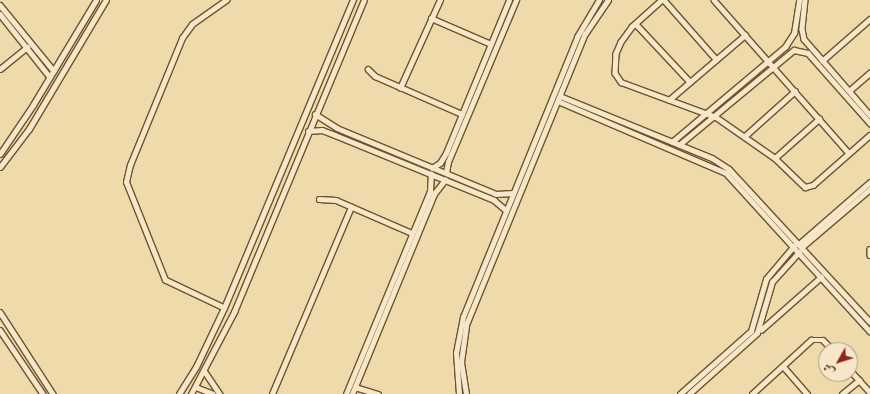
<!DOCTYPE html>
<meta charset="utf-8">
<style>
body{margin:0}
#map{position:relative;width:870px;height:394px;overflow:hidden;background:#efdaab;font-family:Cardo,Amiri,serif}
div>[style]{position:absolute}
[style*='--x']{left:calc(var(--x)*1px);top:calc(var(--y)*1px);width:calc(var(--w)*1px);rotate:calc(var(--a)*1deg)}
.roads{filter:drop-shadow(1px 0 #6c5430) drop-shadow(-1px 0 #6c5430) drop-shadow(0 1px #6c5430) drop-shadow(0 -1px #6c5430)}
.minor>*{height:4.5px;margin:-2.25px;padding:0 2.25px;transform-origin:2.25px;border-radius:2.25px;background:#f5e7c8}
span{translate:-50% -50%;white-space:nowrap;text-align:center;line-height:1.15;-webkit-text-stroke:3px #f5e7c8;paint-order:stroke}
.north{position:absolute;left:818px;top:342px;width:40px;height:40px;box-sizing:border-box;background:#f5e7c8;border:1px solid #ad9a7b;border-radius:50%;rotate:231deg;font-size:11px;font-weight:700;line-height:16px;text-align:center;color:#412707}
.north::after{content:'';display:block;margin:auto;width:14px;height:18px;background:#8f2418;clip-path:polygon(50% 0,100% 100%,50% 72%,0 100%)}
</style>
<div id="map">
<div class="roads">
<div class="minor">
<div style="--x:662;--y:0;--w:40;--a:138"></div>
<div style="--x:632;--y:27;--w:19;--a:126"></div>
<div style="--x:621;--y:42;--w:13;--a:113"></div>
<div style="--x:616;--y:54;--w:19;--a:93"></div>
<div style="--x:615;--y:73;--w:11;--a:56"></div>
<div style="--x:621;--y:82;--w:101;--a:20.2"></div>
<div style="--x:716;--y:117;--w:72;--a:34.8"></div>
<div style="--x:775;--y:158;--w:42;--a:44"></div>
<div style="--x:805;--y:187;--w:8;--a:-14"></div>
<div style="--x:813;--y:185;--w:76;--a:-41.3"></div>
<div style="--x:664;--y:0;--w:79;--a:48.6"></div>
<div style="--x:714;--y:0;--w:204;--a:48.6"></div>
<div style="--x:805;--y:0;--w:29;--a:96"></div>
<div style="--x:802;--y:29;--w:10;--a:79"></div>
<div style="--x:804;--y:39;--w:101;--a:49"></div>
<div style="--x:0;--y:5;--w:85;--a:50.7"></div>
<div style="--x:0;--y:14;--w:80;--a:51.6"></div>
<div style="--x:431;--y:18;--w:65;--a:23.4"></div>
<div style="--x:636;--y:24;--w:79;--a:47"></div>
<div style="--x:822;--y:61;--w:64;--a:-41.2"></div>
<div style="--x:0;--y:69;--w:35;--a:-39"></div>
<div style="--x:368;--y:69;--w:10;--a:45"></div>
<div style="--x:375;--y:76;--w:95;--a:23.6"></div>
<div style="--x:400;--y:88;--w:97;--a:-65.6"></div>
<div style="--x:849;--y:91;--w:28;--a:-41"></div>
<div style="--x:560;--y:96;--w:164;--a:22.2"></div>
<div style="--x:712;--y:158;--w:20;--a:33"></div>
<div style="--x:729;--y:169;--w:208;--a:47.3"></div>
<div style="--x:669;--y:100;--w:100;--a:-40.5"></div>
<div style="--x:558;--y:101;--w:183;--a:23.2"></div>
<div style="--x:726;--y:173;--w:214;--a:47.7"></div>
<div style="--x:315;--y:114;--w:26;--a:32"></div>
<div style="--x:337;--y:128;--w:172;--a:22.5"></div>
<div style="--x:496;--y:194;--w:17;--a:-3"></div>
<div style="--x:308;--y:131;--w:14;--a:-4"></div>
<div style="--x:322;--y:130;--w:14;--a:21"></div>
<div style="--x:335;--y:135;--w:172;--a:22.2"></div>
<div style="--x:494;--y:200;--w:16;--a:40"></div>
<div style="--x:745;--y:136;--w:67;--a:-42"></div>
<div style="--x:672;--y:142;--w:148;--a:-40.1"></div>
<div style="--x:785;--y:47;--w:17;--a:-57"></div>
<div style="--x:794;--y:33;--w:33;--a:-81"></div>
<div style="--x:679;--y:145;--w:149;--a:-39.6"></div>
<div style="--x:794;--y:50;--w:14;--a:12"></div>
<div style="--x:808;--y:53;--w:94;--a:48.5"></div>
<div style="--x:0;--y:154;--w:59;--a:-56"></div>
<div style="--x:33;--y:105;--w:122;--a:-59"></div>
<div style="--x:775;--y:158;--w:59;--a:-41.6"></div>
<div style="--x:0;--y:167;--w:48;--a:-52.7"></div>
<div style="--x:29;--y:129;--w:150;--a:-59.2"></div>
<div style="--x:432;--y:168;--w:9;--a:-32"></div>
<div style="--x:440;--y:163;--w:12;--a:-59"></div>
<div style="--x:446;--y:153;--w:165;--a:-67.6"></div>
<div style="--x:446;--y:173;--w:11;--a:-80"></div>
<div style="--x:448;--y:162;--w:176;--a:-67.2"></div>
<div style="--x:319;--y:199;--w:17;--a:3"></div>
<div style="--x:336;--y:200;--w:83;--a:23.5"></div>
<div style="--x:799;--y:244;--w:94;--a:-41.1"></div>
<div style="--x:802;--y:247;--w:89;--a:-40.5"></div>
<div style="--x:870;--y:249;--w:6;--a:90"></div>
<div style="--x:224;--y:308;--w:65;--a:-154.6"></div>
<div style="--x:165;--y:280;--w:105;--a:-111.7"></div>
<div style="--x:126;--y:182;--w:17;--a:-77"></div>
<div style="--x:130;--y:165;--w:137;--a:-67.7"></div>
<div style="--x:182;--y:38;--w:17;--a:-54"></div>
<div style="--x:192;--y:24;--w:42;--a:-35.2"></div>
<div style="--x:0;--y:312;--w:98;--a:57.1"></div>
<div style="--x:0;--y:330;--w:77;--a:56.1"></div>
<div style="--x:761;--y:330;--w:80;--a:-41.5"></div>
<div style="--x:783;--y:366;--w:37;--a:49"></div>
<div style="--x:850;--y:370;--w:30;--a:48"></div>
<div style="--x:205;--y:372;--w:27;--a:56"></div>
<div style="--x:196;--y:387;--w:18;--a:22"></div>
<div style="--x:355;--y:387;--w:24;--a:17"></div>
<div style="--x:179;--y:394;--w:32;--a:-58"></div>
<div style="--x:196;--y:367;--w:65;--a:-64.6"></div>
<div style="--x:224;--y:308;--w:334;--a:-67.3"></div>
<div style="--x:191;--y:394;--w:93;--a:-62.3"></div>
<div style="--x:234;--y:312;--w:338;--a:-67.4"></div>
<div style="--x:272;--y:394;--w:203;--a:-67.1"></div>
<div style="--x:346;--y:394;--w:220;--a:-67.5"></div>
<div style="--x:430;--y:191;--w:17;--a:-87"></div>
<div style="--x:352;--y:394;--w:216;--a:-67.7"></div>
<div style="--x:434;--y:194;--w:18;--a:-52"></div>
<div style="--x:459;--y:394;--w:41;--a:-94.2"></div>
<div style="--x:456;--y:353;--w:37;--a:-79"></div>
<div style="--x:463;--y:317;--w:302;--a:-67.8"></div>
<div style="--x:577;--y:37;--w:43;--a:-59.3"></div>
<div style="--x:466;--y:394;--w:32;--a:-99"></div>
<div style="--x:461;--y:362;--w:37;--a:-82"></div>
<div style="--x:466;--y:325;--w:314;--a:-67.8"></div>
<div style="--x:585;--y:34;--w:41;--a:-55.9"></div>
<div style="--x:680;--y:394;--w:95;--a:-41.6"></div>
<div style="--x:751;--y:331;--w:54;--a:-73.9"></div>
<div style="--x:766;--y:279;--w:43;--a:-49.7"></div>
<div style="--x:689;--y:394;--w:91;--a:-41.9"></div>
<div style="--x:757;--y:333;--w:53;--a:-73.6"></div>
<div style="--x:772;--y:282;--w:40;--a:-48"></div>
<div style="--x:752;--y:394;--w:80;--a:-42.5"></div>
<div style="--x:811;--y:340;--w:12;--a:0"></div>
<div style="--x:823;--y:340;--w:14;--a:45"></div>
<div style="--x:842;--y:394;--w:22;--a:-39"></div>
</div>
</div>
<div class="north">ش</div>
</div>
